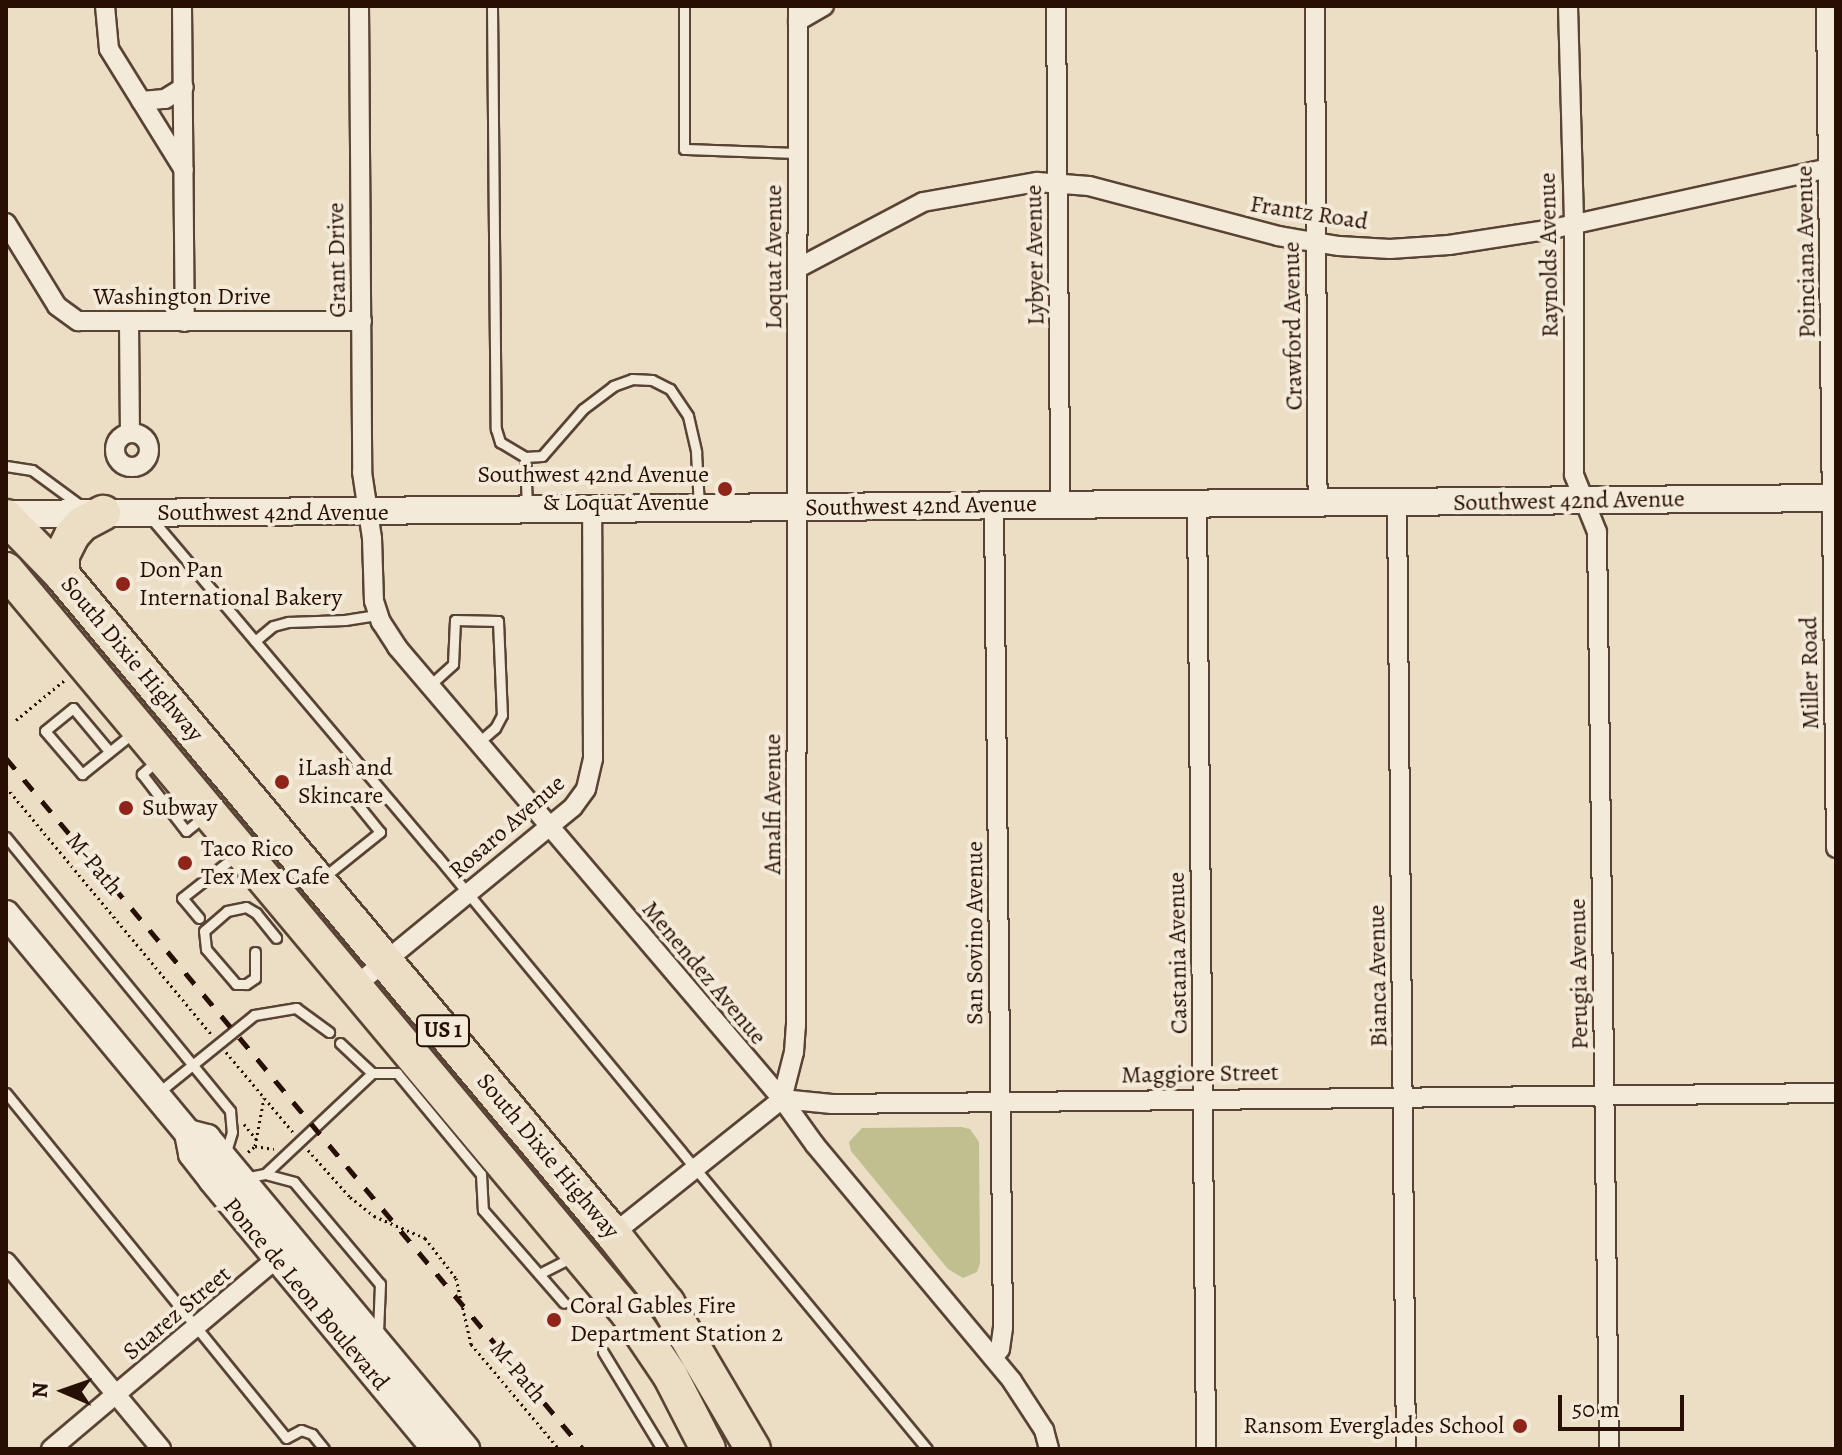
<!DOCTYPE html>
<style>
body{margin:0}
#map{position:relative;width:1842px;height:1455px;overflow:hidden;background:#ecdec4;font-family:Alegreya,serif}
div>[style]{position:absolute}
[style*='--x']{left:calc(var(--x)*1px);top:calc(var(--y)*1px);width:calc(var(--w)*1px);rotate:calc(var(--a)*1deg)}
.green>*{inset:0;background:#bfbf8f}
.path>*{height:3px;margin-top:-1.5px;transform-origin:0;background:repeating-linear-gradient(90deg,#280f04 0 2px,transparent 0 6px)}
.roads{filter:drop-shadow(2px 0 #594334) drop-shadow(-2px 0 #594334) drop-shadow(0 2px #594334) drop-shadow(0 -2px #594334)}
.lane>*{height:9px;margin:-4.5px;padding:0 4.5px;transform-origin:4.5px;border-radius:4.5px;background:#f3ead9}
.street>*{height:18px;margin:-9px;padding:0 9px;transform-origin:9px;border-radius:9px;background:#f3ead9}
.street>.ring{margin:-9px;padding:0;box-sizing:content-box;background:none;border:18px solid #f3ead9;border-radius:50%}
.secondary>*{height:26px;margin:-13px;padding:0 13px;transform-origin:13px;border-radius:13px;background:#f3ead9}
.highway>*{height:34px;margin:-17px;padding:0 17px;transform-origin:17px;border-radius:17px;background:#ecdec4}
.rail>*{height:5px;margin-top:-2.5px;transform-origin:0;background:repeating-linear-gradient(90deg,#280f04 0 14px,transparent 0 28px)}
.dots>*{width:22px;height:22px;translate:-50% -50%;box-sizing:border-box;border:4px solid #f3ead9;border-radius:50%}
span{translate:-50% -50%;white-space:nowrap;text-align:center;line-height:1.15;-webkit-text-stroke:8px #f3ead9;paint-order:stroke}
.shield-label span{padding:2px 6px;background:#f3ead9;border:2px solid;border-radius:6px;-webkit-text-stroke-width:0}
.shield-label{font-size:22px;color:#280f04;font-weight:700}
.street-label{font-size:24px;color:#280f04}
.poi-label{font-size:24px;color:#280f04}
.right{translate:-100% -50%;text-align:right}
.left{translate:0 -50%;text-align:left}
.frame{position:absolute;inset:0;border:8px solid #280f04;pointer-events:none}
.north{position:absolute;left:24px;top:1351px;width:80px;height:80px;-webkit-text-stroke:6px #f3ead9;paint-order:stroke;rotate:272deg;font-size:22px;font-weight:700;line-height:32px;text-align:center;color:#280f04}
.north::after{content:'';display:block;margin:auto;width:28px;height:36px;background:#280f04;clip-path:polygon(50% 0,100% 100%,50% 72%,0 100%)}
.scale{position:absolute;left:1558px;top:1395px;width:126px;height:36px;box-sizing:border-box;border:4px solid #280f04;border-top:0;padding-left:10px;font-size:24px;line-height:28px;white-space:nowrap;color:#280f04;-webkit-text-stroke:6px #f3ead9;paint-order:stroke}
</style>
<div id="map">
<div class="green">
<div style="clip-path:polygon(961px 1127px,970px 1129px,979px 1142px,980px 1263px,977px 1272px,963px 1278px,948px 1269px,851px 1151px,849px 1142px,862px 1128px)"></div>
</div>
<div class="path">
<div style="--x:16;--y:720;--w:65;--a:-39.4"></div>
<div style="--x:6;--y:787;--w:321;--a:50.3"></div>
<div style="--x:226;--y:1052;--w:104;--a:50.1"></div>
<div style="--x:244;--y:1124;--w:21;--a:51"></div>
<div style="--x:255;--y:1146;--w:49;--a:-79.4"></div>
<div style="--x:308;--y:1150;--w:63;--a:48.2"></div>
<div style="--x:350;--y:1197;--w:31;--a:38"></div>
<div style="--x:374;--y:1216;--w:56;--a:23.3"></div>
<div style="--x:425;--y:1238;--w:51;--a:52.2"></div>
<div style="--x:456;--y:1278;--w:68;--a:77.2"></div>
<div style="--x:471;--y:1344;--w:137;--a:50"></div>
<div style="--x:248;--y:1152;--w:9;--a:-41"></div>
<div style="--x:255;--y:1146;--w:19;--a:9"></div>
</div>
<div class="roads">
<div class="lane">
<div style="--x:492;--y:6;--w:423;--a:89.5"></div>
<div style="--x:496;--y:429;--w:14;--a:73"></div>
<div style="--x:500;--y:442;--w:29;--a:31"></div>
<div style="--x:525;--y:457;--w:50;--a:87.7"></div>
<div style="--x:684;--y:6;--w:143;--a:90"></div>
<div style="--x:684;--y:149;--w:114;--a:2"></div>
<div style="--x:525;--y:457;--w:17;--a:-3"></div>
<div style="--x:542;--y:456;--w:62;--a:-48.9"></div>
<div style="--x:583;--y:409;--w:38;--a:-37"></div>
<div style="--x:613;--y:386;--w:20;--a:-20"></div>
<div style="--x:632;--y:379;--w:20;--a:3"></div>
<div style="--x:652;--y:380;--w:20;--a:27"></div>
<div style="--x:670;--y:389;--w:32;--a:56"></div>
<div style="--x:688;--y:416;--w:37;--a:77"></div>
<div style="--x:696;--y:452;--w:54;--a:86.8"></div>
<div style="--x:6;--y:466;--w:26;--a:9"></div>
<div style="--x:32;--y:470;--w:64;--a:36.2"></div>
<div style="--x:151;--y:518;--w:443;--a:49.8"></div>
<div style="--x:437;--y:856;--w:769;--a:50.43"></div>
<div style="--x:255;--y:641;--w:23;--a:-40"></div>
<div style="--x:273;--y:626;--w:16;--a:-15"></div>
<div style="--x:288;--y:622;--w:57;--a:-2"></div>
<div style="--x:345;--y:620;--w:32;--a:-9"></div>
<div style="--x:430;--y:685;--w:31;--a:-42"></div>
<div style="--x:453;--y:664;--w:44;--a:-87.4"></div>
<div style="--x:455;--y:620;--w:43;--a:1.3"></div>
<div style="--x:498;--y:621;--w:94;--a:87.6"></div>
<div style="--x:502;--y:715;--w:15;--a:118"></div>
<div style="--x:495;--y:728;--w:23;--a:139"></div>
<div style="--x:109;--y:751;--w:56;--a:-129.9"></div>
<div style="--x:73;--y:708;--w:36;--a:141"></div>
<div style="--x:45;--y:731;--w:57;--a:49.3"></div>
<div style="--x:82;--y:774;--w:65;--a:-38.8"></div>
<div style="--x:159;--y:759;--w:23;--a:139"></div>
<div style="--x:142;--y:774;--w:72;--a:52.3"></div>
<div style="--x:186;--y:831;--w:22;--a:-39"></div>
<div style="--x:6;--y:837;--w:354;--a:50.7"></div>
<div style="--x:230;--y:1111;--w:21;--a:85"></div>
<div style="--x:232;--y:1132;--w:24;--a:107"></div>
<div style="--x:324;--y:877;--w:72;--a:-38.8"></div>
<div style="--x:380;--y:832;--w:40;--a:-129"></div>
<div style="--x:199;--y:918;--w:26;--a:-130"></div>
<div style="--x:182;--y:898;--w:71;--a:-38.2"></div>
<div style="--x:255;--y:952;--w:26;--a:90"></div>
<div style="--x:255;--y:978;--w:11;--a:146"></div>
<div style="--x:246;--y:984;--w:10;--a:180"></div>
<div style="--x:236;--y:984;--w:46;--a:-130.6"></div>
<div style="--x:206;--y:949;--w:18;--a:-96"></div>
<div style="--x:204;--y:931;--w:30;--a:-41"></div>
<div style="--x:227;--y:911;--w:19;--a:-12"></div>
<div style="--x:246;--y:907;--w:12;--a:31"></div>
<div style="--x:256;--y:913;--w:32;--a:51"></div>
<div style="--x:340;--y:1043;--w:44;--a:43.2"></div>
<div style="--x:159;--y:1092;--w:122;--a:-39"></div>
<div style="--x:254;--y:1015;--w:43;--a:-9.5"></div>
<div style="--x:296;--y:1008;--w:41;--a:36"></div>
<div style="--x:6;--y:1093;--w:444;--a:50.9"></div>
<div style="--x:286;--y:1438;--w:17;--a:-28"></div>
<div style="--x:301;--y:1430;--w:12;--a:20"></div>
<div style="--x:312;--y:1434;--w:19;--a:51"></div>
<div style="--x:265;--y:1174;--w:147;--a:-43.3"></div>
<div style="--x:372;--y:1073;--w:25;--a:0"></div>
<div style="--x:397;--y:1073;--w:131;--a:50.3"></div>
<div style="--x:481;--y:1174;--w:36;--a:87"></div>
<div style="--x:483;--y:1210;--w:123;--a:48.9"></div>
<div style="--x:244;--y:1178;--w:21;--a:-11"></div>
<div style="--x:265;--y:1174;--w:30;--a:15"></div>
<div style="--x:294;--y:1182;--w:133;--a:49.9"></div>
<div style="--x:380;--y:1284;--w:48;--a:92.4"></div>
<div style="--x:539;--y:1274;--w:37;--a:-27"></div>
<div style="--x:603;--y:1352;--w:114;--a:58.7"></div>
</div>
<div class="street">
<div style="--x:105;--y:6;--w:43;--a:84.7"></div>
<div style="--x:109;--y:49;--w:142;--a:58.2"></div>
<div style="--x:182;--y:6;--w:316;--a:89.5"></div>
<div style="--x:359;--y:6;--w:466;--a:89.6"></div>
<div style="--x:362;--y:472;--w:67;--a:81.4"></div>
<div style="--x:372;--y:538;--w:63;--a:88.2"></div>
<div style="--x:374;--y:601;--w:22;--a:72"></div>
<div style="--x:381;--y:622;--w:30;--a:57"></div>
<div style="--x:397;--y:647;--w:594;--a:49.58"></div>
<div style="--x:782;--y:1099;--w:57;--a:54.3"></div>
<div style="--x:815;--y:1145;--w:307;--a:50.1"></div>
<div style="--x:1012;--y:1381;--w:59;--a:56.9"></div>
<div style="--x:1044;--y:1430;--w:20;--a:75"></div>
<div style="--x:1056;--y:6;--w:498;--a:89.5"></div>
<div style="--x:1315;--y:6;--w:496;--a:89.7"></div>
<div style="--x:1568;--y:6;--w:219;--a:88.4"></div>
<div style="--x:1574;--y:225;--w:250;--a:90"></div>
<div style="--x:1574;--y:475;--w:61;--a:68"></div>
<div style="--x:1597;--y:532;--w:917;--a:89.25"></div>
<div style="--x:1826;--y:6;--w:842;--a:89.32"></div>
<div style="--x:798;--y:21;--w:30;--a:-30"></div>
<div style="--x:141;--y:101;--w:24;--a:-5"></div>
<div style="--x:165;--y:99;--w:22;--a:-32"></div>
<div style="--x:6;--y:223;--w:97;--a:58.4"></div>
<div style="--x:57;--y:306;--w:26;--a:36"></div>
<div style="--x:78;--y:321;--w:284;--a:0"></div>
<div style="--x:798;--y:268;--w:141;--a:-27.8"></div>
<div style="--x:923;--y:202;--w:116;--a:-10"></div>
<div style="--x:1037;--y:182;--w:52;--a:4.4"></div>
<div style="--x:1089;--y:186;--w:196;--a:14.8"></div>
<div style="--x:1278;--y:236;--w:62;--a:9.3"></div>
<div style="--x:1339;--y:246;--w:51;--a:3.4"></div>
<div style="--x:1390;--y:249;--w:59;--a:-3.9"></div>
<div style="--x:1449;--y:245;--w:104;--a:-8.8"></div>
<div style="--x:1552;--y:229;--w:284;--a:-12.4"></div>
<div style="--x:129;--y:322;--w:110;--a:89.5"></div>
<div class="ring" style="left:115px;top:433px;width:16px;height:16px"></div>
<div style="--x:1397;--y:502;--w:947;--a:89.46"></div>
<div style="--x:1197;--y:504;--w:945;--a:89.45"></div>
<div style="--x:354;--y:987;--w:283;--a:-39.4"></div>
<div style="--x:573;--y:807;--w:22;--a:-54"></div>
<div style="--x:586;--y:789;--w:31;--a:-77"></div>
<div style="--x:593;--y:759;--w:248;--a:-90.2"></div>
<div style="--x:782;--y:1099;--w:49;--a:-75.7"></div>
<div style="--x:794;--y:1052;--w:26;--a:-86"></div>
<div style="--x:796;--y:1026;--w:1020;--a:-89.89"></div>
<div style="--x:613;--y:1234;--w:216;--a:-38.6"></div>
<div style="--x:782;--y:1099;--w:50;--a:5.7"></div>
<div style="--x:832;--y:1104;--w:1004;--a:-0.63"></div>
<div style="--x:6;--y:1262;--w:243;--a:50.3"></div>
<div style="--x:993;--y:1358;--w:11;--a:-52"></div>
<div style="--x:1000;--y:1349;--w:21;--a:-82"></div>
<div style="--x:1003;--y:1328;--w:823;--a:-90.63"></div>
<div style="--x:51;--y:1449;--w:305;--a:-40.2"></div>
</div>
<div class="secondary">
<div style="--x:6;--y:514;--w:1830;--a:-0.5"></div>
<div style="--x:6;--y:914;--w:285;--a:50.3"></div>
<div style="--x:188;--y:1133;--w:21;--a:79"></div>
<div style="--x:192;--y:1154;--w:33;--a:52"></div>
<div style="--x:212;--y:1180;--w:349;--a:50.3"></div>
<div style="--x:188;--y:1133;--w:20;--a:15"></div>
<div style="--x:207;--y:1138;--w:405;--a:50.2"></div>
</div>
<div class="highway">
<div style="--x:6;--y:517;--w:81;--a:46"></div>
<div style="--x:62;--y:575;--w:859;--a:50.1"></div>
<div style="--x:613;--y:1234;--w:88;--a:52"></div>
<div style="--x:667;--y:1303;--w:169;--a:59.5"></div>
<div style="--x:6;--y:570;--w:969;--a:50.07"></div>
<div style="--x:628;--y:1313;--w:75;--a:55.9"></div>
<div style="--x:670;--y:1375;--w:83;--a:62.8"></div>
<div style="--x:62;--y:575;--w:20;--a:-90"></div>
<div style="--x:62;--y:555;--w:22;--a:-63"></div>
<div style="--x:72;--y:535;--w:15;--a:-48"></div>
<div style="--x:82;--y:524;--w:24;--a:-28"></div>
</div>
</div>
<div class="rail">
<div style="--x:6;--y:758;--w:900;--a:50.14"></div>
</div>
<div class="dots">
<div style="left:725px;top:489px;background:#8f2418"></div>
<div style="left:123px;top:584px;background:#8f2418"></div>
<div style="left:282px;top:782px;background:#8f2418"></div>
<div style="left:126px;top:808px;background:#8f2418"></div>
<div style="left:185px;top:863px;background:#8f2418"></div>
<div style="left:554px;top:1320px;background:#8f2418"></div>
<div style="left:1520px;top:1426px;background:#8f2418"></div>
</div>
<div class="shield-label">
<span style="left:443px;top:1031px">US 1</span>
</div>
<div class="street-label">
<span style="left:1309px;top:213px;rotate:9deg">Frantz Road</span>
<span style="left:1806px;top:252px;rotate:-91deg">Poinciana Avenue</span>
<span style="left:1035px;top:255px;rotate:-91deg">Lybyer Avenue</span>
<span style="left:1549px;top:255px;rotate:-91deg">Raynolds Avenue</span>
<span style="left:774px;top:257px;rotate:-90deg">Loquat Avenue</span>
<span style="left:337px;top:260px;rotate:-91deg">Grant Drive</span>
<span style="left:182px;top:297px">Washington Drive</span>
<span style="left:1293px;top:326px;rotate:-91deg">Crawford Avenue</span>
<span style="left:1569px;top:501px;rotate:-1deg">Southwest 42nd Avenue</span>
<span style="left:921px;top:506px;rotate:-1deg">Southwest 42nd Avenue</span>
<span style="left:273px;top:513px">Southwest 42nd Avenue</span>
<span style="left:132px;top:659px;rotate:50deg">South Dixie Highway</span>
<span style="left:1810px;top:673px;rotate:-91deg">Miller Road</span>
<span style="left:773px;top:804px;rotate:-90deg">Amalfi Avenue</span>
<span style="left:507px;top:827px;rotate:-41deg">Rosaro Avenue</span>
<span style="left:94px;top:864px;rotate:50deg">M-Path</span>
<span style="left:975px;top:933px;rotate:-90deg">San Sovino Avenue</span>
<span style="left:1178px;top:953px;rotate:-91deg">Castania Avenue</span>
<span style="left:704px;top:973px;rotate:50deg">Menendez Avenue</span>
<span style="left:1579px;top:974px;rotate:-91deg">Perugia Avenue</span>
<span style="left:1378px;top:976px;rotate:-91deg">Bianca Avenue</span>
<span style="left:1200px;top:1074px;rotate:-1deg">Maggiore Street</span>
<span style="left:548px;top:1156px;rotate:50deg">South Dixie Highway</span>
<span style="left:306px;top:1294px;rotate:50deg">Ponce de Leon Boulevard</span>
<span style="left:177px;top:1313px;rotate:-40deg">Suarez Street</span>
<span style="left:518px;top:1372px;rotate:50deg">M-Path</span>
</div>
<div class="poi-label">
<span class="right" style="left:709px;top:489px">Southwest 42nd Avenue<br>&amp; Loquat Avenue</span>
<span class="left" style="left:139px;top:584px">Don Pan<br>International Bakery</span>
<span class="left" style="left:298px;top:782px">iLash and<br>Skincare</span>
<span class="left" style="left:142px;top:808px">Subway</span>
<span class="left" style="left:201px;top:863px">Taco Rico<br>Tex Mex Cafe</span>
<span class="left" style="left:570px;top:1320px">Coral Gables Fire<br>Department Station 2</span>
<span class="right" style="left:1504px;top:1426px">Ransom Everglades School</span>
</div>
<div class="frame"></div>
<div class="north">N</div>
<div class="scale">50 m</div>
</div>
